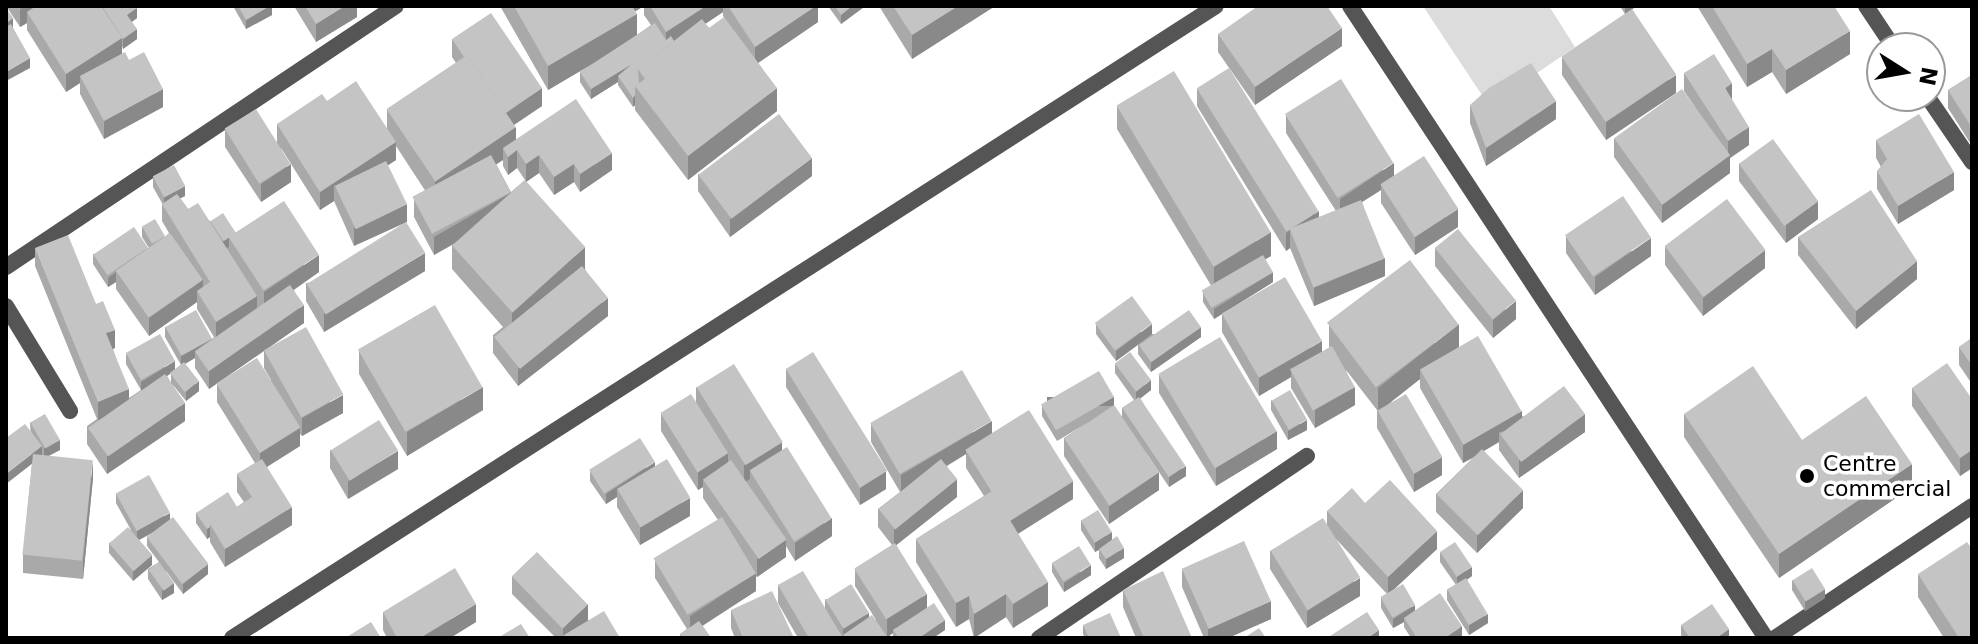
<!DOCTYPE html>
<style>
body{margin:0}
#map{position:relative;width:1978px;height:644px;overflow:hidden;background:#fff;font-family:"DejaVu Sans",sans-serif}
div>[style]{position:absolute}
[style*='--x']{left:calc(var(--x)*1px);top:calc(var(--y)*1px);width:calc(var(--w)*1px);rotate:calc(var(--a)*1deg)}
.green>*{inset:0;background:#dcdcdc}
.service>*{height:16px;margin:-8px;padding:0 8px;transform-origin:8px;border-radius:8px;background:#555}
.minor>*{height:16px;margin:-8px;padding:0 8px;transform-origin:8px;border-radius:8px;background:#555}
.wall>*{inset:0;background:#a9a9a9}
.shaded-wall>*{inset:0;background:#898989;transform-origin:0 0}
.building>*{inset:0;background:#c4c4c4;transform-origin:0 0}
.dots>*{width:22px;height:22px;translate:-50% -50%;box-sizing:border-box;border:4px solid #fff;border-radius:50%}
span{translate:-50% -50%;white-space:nowrap;text-align:center;line-height:1.15;-webkit-text-stroke:7px #fff;paint-order:stroke}
.poi-label{font-size:22px;color:#000}
.left{translate:0 -50%;text-align:left}
.frame{position:absolute;inset:0;border:8px solid #000;pointer-events:none}
.north{position:absolute;left:1866px;top:32px;width:80px;height:80px;box-sizing:border-box;background:#fff;border:2px solid #999;border-radius:50%;rotate:101deg;font-size:22px;font-weight:700;line-height:32px;text-align:center;color:#000}
.north::after{content:'';display:block;margin:auto;width:28px;height:36px;background:#000;clip-path:polygon(50% 0,100% 100%,50% 72%,0 100%)}
</style>
<div id="map">
<div class="green">
<div style="clip-path:polygon(1423px 6px,1549px 6px,1575px 47px,1489px 106px)"></div>
</div>
<div class="service">
<div style="--x:1039;--y:638;--w:324;--a:-34.2"></div>
</div>
<div class="minor">
<div style="--x:1350;--y:6;--w:757;--a:56.65"></div>
<div style="--x:1866;--y:6;--w:50;--a:56.3"></div>
<div style="--x:1927;--y:96;--w:80;--a:55.7"></div>
<div style="--x:6;--y:267;--w:469;--a:-33.8"></div>
<div style="--x:6;--y:306;--w:123;--a:58.6"></div>
<div style="--x:232;--y:638;--w:1169;--a:-32.71"></div>
<div style="--x:1775;--y:638;--w:237;--a:-33.8"></div>
</div>
<div class="wall">
<div style="clip-path:polygon(6px 6px,136px 6px,137px 18px,132px 22px,137px 39px,123px 49px,122px 46px,122px 54px,129px 60px,163px 107px,104px 139px,80px 94px,80px 83px,66px 92px,27px 30px,27px 23px,20px 27px)"></div>
<div style="clip-path:polygon(233px 6px,272px 6px,272px 15px,246px 29px)"></div>
<div style="clip-path:polygon(294px 6px,357px 6px,357px 17px,316px 42px)"></div>
<div style="clip-path:polygon(evenodd,500px 6px,644px 6px,635px 11px,637px 35px,651px 25px,644px 15px,644px 6px,818px 6px,818px 22px,758px 63px,777px 111px,688px 180px,635px 110px,635px 105px,633px 107px,618px 85px,618px 82px,591px 99px,580px 82px,580px 72px,598px 60px,548px 90px,500px 6px,723px 12px,723px 16px,727px 22px,709px 28px,705px 24px,723px 12px)"></div>
<div style="clip-path:polygon(828px 6px,864px 6px,864px 7px,841px 24px)"></div>
<div style="clip-path:polygon(879px 6px,992px 6px,992px 8px,912px 59px)"></div>
<div style="clip-path:polygon(1620px 6px,1637px 6px,1632px 9px,1676px 93px,1606px 140px,1562px 75px,1562px 57px,1625px 14px)"></div>
<div style="clip-path:polygon(1697px 6px,1834px 6px,1850px 54px,1786px 94px,1772px 72px,1747px 87px)"></div>
<div style="clip-path:polygon(1218px 34px,1342px 46px,1255px 105px,1218px 52px)"></div>
<div style="clip-path:polygon(evenodd,452px 39px,542px 106px,514px 125px,516px 140px,612px 170px,580px 192px,574px 182px,554px 195px,539px 173px,526px 182px,585px 269px,608px 316px,518px 386px,493px 353px,493px 335px,503px 327px,452px 269px,452px 245px,434px 255px,414px 217px,414px 200px,426px 192px,396px 146px,396px 160px,388px 165px,354px 246px,334px 201px,320px 210px,281px 148px,291px 182px,261px 202px,225px 147px,225px 129px,277px 142px,277px 124px,327px 101px,387px 129px,387px 109px,456px 63px,452px 57px,452px 39px,503px 160px,503px 166px,508px 175px,517px 168px,525px 180px,511px 192px,496px 164px,503px 160px)"></div>
<div style="clip-path:polygon(1684px 73px,1732px 100px,1749px 145px,1730px 158px,1730px 173px,1662px 223px,1614px 157px,1614px 139px,1695px 107px,1684px 91px)"></div>
<div style="clip-path:polygon(1972px 75px,1972px 146px,1948px 108px,1948px 90px)"></div>
<div style="clip-path:polygon(1197px 88px,1319px 218px,1336px 211px,1286px 133px,1286px 115px,1394px 176px,1458px 227px,1415px 255px,1381px 203px,1381px 190px,1362px 202px,1385px 276px,1314px 306px,1290px 248px,1286px 251px,1197px 106px)"></div>
<div style="clip-path:polygon(1470px 105px,1556px 119px,1486px 166px,1470px 123px)"></div>
<div style="clip-path:polygon(1117px 106px,1271px 256px,1265px 259px,1273px 282px,1214px 319px,1203px 302px,1203px 293px,1212px 287px,1117px 129px)"></div>
<div style="clip-path:polygon(1876px 140px,1954px 190px,1898px 224px,1877px 189px,1877px 171px,1881px 167px,1876px 158px)"></div>
<div style="clip-path:polygon(1739px 163px,1818px 219px,1786px 243px,1739px 181px)"></div>
<div style="clip-path:polygon(698px 174px,812px 176px,730px 237px,698px 191px)"></div>
<div style="clip-path:polygon(evenodd,153px 177px,185px 196px,180px 198px,188px 209px,210px 221px,319px 272px,294px 290px,304px 323px,267px 349px,343px 413px,302px 436px,300px 434px,300px 446px,267px 467px,292px 525px,225px 567px,210px 542px,210px 537px,207px 539px,196px 523px,196px 513px,237px 507px,244px 502px,237px 492px,237px 474px,255px 463px,217px 402px,217px 384px,271px 380px,264px 368px,264px 351px,209px 389px,195px 368px,195px 358px,185px 364px,199px 391px,186px 401px,173px 385px,185px 421px,107px 474px,87px 444px,87px 426px,97px 419px,35px 266px,35px 248px,96px 304px,115px 348px,113px 349px,129px 398px,141px 390px,126px 364px,126px 354px,175px 370px,181px 365px,165px 337px,165px 327px,212px 339px,214px 337px,197px 309px,197px 302px,149px 336px,116px 289px,116px 282px,108px 287px,93px 264px,93px 254px,149px 248px,142px 237px,142px 227px,165px 237px,169px 233px,162px 221px,162px 203px,153px 187px,153px 177px,173px 372px,171px 374px,171px 383px,167px 376px,173px 372px)"></div>
<div style="clip-path:polygon(1566px 236px,1651px 256px,1595px 295px,1566px 253px)"></div>
<div style="clip-path:polygon(1798px 237px,1917px 279px,1856px 329px,1798px 255px)"></div>
<div style="clip-path:polygon(1665px 247px,1765px 268px,1703px 316px,1665px 265px)"></div>
<div style="clip-path:polygon(1435px 248px,1516px 319px,1493px 338px,1435px 266px)"></div>
<div style="clip-path:polygon(425px 271px,324px 332px,306px 301px,306px 283px)"></div>
<div style="clip-path:polygon(1222px 314px,1322px 352px,1329px 348px,1329px 325px,1459px 347px,1522px 416px,1585px 432px,1519px 478px,1499px 450px,1499px 442px,1484px 451px,1523px 508px,1477px 553px,1436px 512px,1436px 494px,1473px 458px,1463px 463px,1420px 388px,1420px 379px,1391px 402px,1442px 475px,1414px 492px,1377px 428px,1377px 410px,1346px 370px,1355px 405px,1315px 428px,1291px 388px,1291px 377px,1259px 396px,1222px 332px)"></div>
<div style="clip-path:polygon(1096px 324px,1152px 334px,1201px 337px,1151px 372px,1138px 354px,1138px 345px,1116px 361px,1096px 334px)"></div>
<div style="clip-path:polygon(1972px 338px,1972px 384px,1959px 365px,1959px 347px)"></div>
<div style="clip-path:polygon(359px 351px,483px 410px,407px 456px,359px 374px)"></div>
<div style="clip-path:polygon(1115px 364px,1151px 390px,1140px 398px,1186px 476px,1169px 487px,1147px 454px,1159px 490px,1109px 524px,1064px 456px,1064px 438px,1089px 422px,1057px 441px,1042px 416px,1042px 406px,1114px 405px,1122px 417px,1122px 408px,1134px 400px,1115px 373px)"></div>
<div style="clip-path:polygon(786px 369px,886px 489px,860px 505px,786px 387px)"></div>
<div style="clip-path:polygon(1159px 375px,1277px 449px,1216px 486px,1159px 393px)"></div>
<div style="clip-path:polygon(696px 387px,782px 451px,832px 536px,795px 561px,786px 546px,786px 557px,757px 577px,756px 576px,756px 591px,702px 625px,711px 638px,680px 638px,680px 634px,687px 629px,655px 578px,655px 560px,718px 520px,703px 498px,703px 487px,698px 490px,661px 431px,661px 413px,696px 403px)"></div>
<div style="clip-path:polygon(1912px 388px,1972px 399px,1972px 468px,1960px 476px,1912px 406px)"></div>
<div style="clip-path:polygon(1271px 400px,1307px 430px,1288px 440px,1271px 410px)"></div>
<div style="clip-path:polygon(1684px 414px,1802px 440px,1912px 487px,1779px 578px,1684px 437px)"></div>
<div style="clip-path:polygon(30px 422px,60px 450px,49px 456px,93px 478px,83px 579px,23px 573px,23px 555px,32px 464px)"></div>
<div style="clip-path:polygon(871px 424px,992px 434px,1073px 499px,1018px 534px,1048px 606px,1013px 628px,1006px 617px,974px 638px,969px 619px,956px 627px,916px 562px,916px 539px,984px 496px,966px 468px,966px 454px,947px 466px,957px 497px,896px 545px,927px 608px,945px 630px,933px 638px,893px 638px,893px 633px,888px 637px,888px 638px,798px 638px,778px 603px,778px 585px,825px 608px,825px 599px,876px 620px,855px 586px,855px 569px,892px 545px,878px 527px,878px 509px,900px 492px,871px 442px)"></div>
<div style="clip-path:polygon(330px 450px,398px 469px,348px 499px,330px 468px)"></div>
<div style="clip-path:polygon(655px 467px,690px 516px,640px 545px,617px 507px,617px 497px,606px 504px,590px 481px,590px 471px)"></div>
<div style="clip-path:polygon(116px 493px,170px 519px,208px 574px,183px 594px,166px 571px,174px 593px,162px 600px,148px 579px,148px 569px,159px 562px,147px 546px,147px 537px,152px 533px,139px 540px,152px 565px,133px 581px,109px 553px,109px 543px,131px 530px,116px 503px)"></div>
<div style="clip-path:polygon(1365px 503px,1437px 549px,1392px 591px,1415px 610px,1462px 636px,1460px 638px,1411px 638px,1404px 627px,1404px 622px,1393px 628px,1381px 608px,1381px 598px,1387px 594px,1336px 539px,1360px 596px,1307px 628px,1270px 569px,1270px 551px,1327px 524px,1327px 511px)"></div>
<div style="clip-path:polygon(1081px 520px,1112px 540px,1124px 558px,1106px 569px,1099px 558px,1099px 550px,1095px 552px,1081px 530px)"></div>
<div style="clip-path:polygon(1440px 552px,1472px 576px,1467px 580px,1488px 623px,1469px 635px,1447px 600px,1447px 590px,1456px 585px,1440px 562px)"></div>
<div style="clip-path:polygon(1052px 563px,1091px 575px,1064px 592px,1052px 572px)"></div>
<div style="clip-path:polygon(1182px 569px,1271px 619px,1228px 638px,1204px 638px,1182px 587px)"></div>
<div style="clip-path:polygon(1918px 574px,1972px 638px,1944px 638px,1918px 597px)"></div>
<div style="clip-path:polygon(512px 576px,588px 620px,620px 638px,556px 638px,512px 594px)"></div>
<div style="clip-path:polygon(1792px 580px,1825px 598px,1805px 611px,1792px 590px)"></div>
<div style="clip-path:polygon(1123px 590px,1192px 638px,1136px 638px,1123px 607px)"></div>
<div style="clip-path:polygon(731px 610px,794px 638px,735px 638px,731px 628px)"></div>
<div style="clip-path:polygon(383px 612px,476px 622px,450px 638px,387px 638px,383px 630px)"></div>
<div style="clip-path:polygon(1083px 625px,1121px 638px,1085px 638px,1083px 634px)"></div>
<div style="clip-path:polygon(1681px 625px,1729px 638px,1683px 638px,1681px 635px)"></div>
</div>
<div class="shaded-wall">
<div style="clip-path:polygon(25px 6px,51px 6px,27px 12px,27px 23px,20px 27px,20px 9px)"></div>
<div style="clip-path:polygon(270px 6px,272px 6px,272px 15px,246px 29px,246px 20px)"></div>
<div style="clip-path:polygon(345px 6px,357px 6px,357px 17px,316px 42px,316px 24px)"></div>
<div style="clip-path:polygon(631px 6px,644px 6px,631px 14px)"></div>
<div style="clip-path:polygon(706px 6px,723px 6px,723px 12px,666px 50px,666px 32px)"></div>
<div style="clip-path:polygon(816px 6px,818px 6px,818px 22px,755px 65px,755px 47px)"></div>
<div style="clip-path:polygon(852px 6px,864px 7px,841px 24px,841px 15px)"></div>
<div style="clip-path:polygon(958px 6px,992px 6px,992px 8px,912px 59px,912px 35px)"></div>
<div style="clip-path:polygon(1625px 6px,1637px 6px,1625px 14px)"></div>
<div style="clip-path:polygon(137px 8px,137px 18px,127px 25px,127px 15px)"></div>
<div style="clip-path:polygon(637px 14px,637px 38px,548px 90px,548px 66px)"></div>
<div style="clip-path:polygon(13px 18px,13px 28px,6px 32px,6px 23px)"></div>
<div style="clip-path:polygon(1342px 28px,1342px 46px,1255px 105px,1255px 87px)"></div>
<div style="clip-path:polygon(137px 29px,137px 39px,123px 49px,123px 39px)"></div>
<div style="clip-path:polygon(1850px 31px,1850px 54px,1786px 94px,1786px 70px)"></div>
<div style="clip-path:polygon(122px 38px,122px 56px,80px 76px,80px 83px,66px 92px,66px 74px)"></div>
<div style="clip-path:polygon(1772px 49px,1772px 72px,1747px 87px,1747px 64px)"></div>
<div style="clip-path:polygon(30px 58px,30px 68px,6px 81px,6px 72px)"></div>
<div style="clip-path:polygon(632px 64px,618px 76px,618px 82px,591px 99px,591px 89px)"></div>
<div style="clip-path:polygon(1676px 75px,1676px 93px,1606px 140px,1606px 122px)"></div>
<div style="clip-path:polygon(1732px 83px,1732px 101px,1725px 88px)"></div>
<div style="clip-path:polygon(542px 88px,542px 106px,503px 132px,503px 114px)"></div>
<div style="clip-path:polygon(777px 88px,777px 111px,688px 180px,688px 156px)"></div>
<div style="clip-path:polygon(163px 89px,163px 107px,104px 139px,104px 121px)"></div>
<div style="clip-path:polygon(635px 95px,635px 105px,633px 107px,633px 98px)"></div>
<div style="clip-path:polygon(1556px 101px,1556px 119px,1486px 166px,1486px 148px)"></div>
<div style="clip-path:polygon(516px 127px,516px 151px,503px 148px,503px 160px,435px 205px,435px 182px)"></div>
<div style="clip-path:polygon(1749px 127px,1749px 145px,1730px 158px,1730px 173px,1662px 223px,1662px 205px,1728px 156px,1728px 141px)"></div>
<div style="clip-path:polygon(396px 142px,396px 160px,340px 197px,334px 185px,334px 201px,320px 210px,320px 192px)"></div>
<div style="clip-path:polygon(517px 150px,517px 168px,508px 175px,508px 157px)"></div>
<div style="clip-path:polygon(612px 153px,612px 170px,580px 192px,580px 174px)"></div>
<div style="clip-path:polygon(539px 155px,539px 173px,526px 182px,526px 164px)"></div>
<div style="clip-path:polygon(812px 158px,812px 176px,730px 237px,730px 219px)"></div>
<div style="clip-path:polygon(1394px 163px,1394px 180px,1381px 185px,1381px 190px,1340px 216px,1340px 199px)"></div>
<div style="clip-path:polygon(291px 164px,291px 182px,261px 202px,261px 184px)"></div>
<div style="clip-path:polygon(574px 164px,574px 182px,554px 195px,554px 177px)"></div>
<div style="clip-path:polygon(1954px 172px,1954px 190px,1898px 224px,1898px 206px)"></div>
<div style="clip-path:polygon(185px 186px,185px 196px,164px 207px,164px 197px)"></div>
<div style="clip-path:polygon(512px 192px,512px 210px,434px 255px,434px 237px)"></div>
<div style="clip-path:polygon(1818px 201px,1818px 219px,1786px 243px,1786px 225px)"></div>
<div style="clip-path:polygon(407px 204px,407px 222px,354px 246px,354px 228px)"></div>
<div style="clip-path:polygon(1458px 209px,1458px 227px,1415px 255px,1415px 237px)"></div>
<div style="clip-path:polygon(1319px 211px,1319px 229px,1290px 231px,1290px 248px,1286px 251px,1286px 233px)"></div>
<div style="clip-path:polygon(1271px 232px,1271px 256px,1214px 290px,1214px 267px)"></div>
<div style="clip-path:polygon(236px 233px,229px 238px,229px 247px,222px 251px,222px 241px)"></div>
<div style="clip-path:polygon(1651px 238px,1651px 256px,1595px 295px,1595px 277px)"></div>
<div style="clip-path:polygon(585px 247px,585px 271px,512px 337px,512px 313px)"></div>
<div style="clip-path:polygon(1765px 250px,1765px 268px,1703px 316px,1703px 298px)"></div>
<div style="clip-path:polygon(425px 253px,425px 271px,324px 332px,324px 314px)"></div>
<div style="clip-path:polygon(319px 255px,319px 272px,264px 310px,264px 292px)"></div>
<div style="clip-path:polygon(1385px 258px,1385px 276px,1314px 306px,1314px 288px)"></div>
<div style="clip-path:polygon(1917px 261px,1917px 279px,1856px 329px,1856px 311px)"></div>
<div style="clip-path:polygon(116px 272px,116px 282px,108px 287px,108px 278px)"></div>
<div style="clip-path:polygon(1273px 272px,1273px 282px,1214px 319px,1214px 309px)"></div>
<div style="clip-path:polygon(203px 280px,203px 298px,197px 291px,197px 302px,149px 336px,149px 318px)"></div>
<div style="clip-path:polygon(257px 296px,257px 314px,216px 340px,216px 322px)"></div>
<div style="clip-path:polygon(608px 298px,608px 316px,518px 386px,518px 368px)"></div>
<div style="clip-path:polygon(1516px 301px,1516px 319px,1493px 338px,1493px 320px)"></div>
<div style="clip-path:polygon(304px 305px,304px 323px,209px 389px,209px 371px)"></div>
<div style="clip-path:polygon(1152px 324px,1152px 334px,1116px 361px,1116px 351px)"></div>
<div style="clip-path:polygon(1459px 324px,1459px 347px,1420px 370px,1420px 379px,1378px 412px,1378px 388px)"></div>
<div style="clip-path:polygon(1201px 327px,1201px 337px,1151px 372px,1151px 362px)"></div>
<div style="clip-path:polygon(115px 330px,115px 348px,106px 351px,106px 333px)"></div>
<div style="clip-path:polygon(212px 339px,195px 351px,195px 358px,181px 366px,181px 356px)"></div>
<div style="clip-path:polygon(1322px 341px,1322px 359px,1291px 370px,1291px 377px,1259px 396px,1259px 378px)"></div>
<div style="clip-path:polygon(175px 361px,175px 371px,141px 391px,141px 382px)"></div>
<div style="clip-path:polygon(1151px 380px,1151px 390px,1136px 402px,1136px 392px)"></div>
<div style="clip-path:polygon(199px 381px,199px 391px,186px 401px,186px 392px)"></div>
<div style="clip-path:polygon(483px 387px,483px 410px,407px 456px,407px 432px)"></div>
<div style="clip-path:polygon(1355px 387px,1355px 405px,1315px 428px,1315px 410px)"></div>
<div style="clip-path:polygon(129px 389px,129px 407px,98px 420px,98px 402px)"></div>
<div style="clip-path:polygon(343px 395px,343px 413px,302px 436px,302px 418px)"></div>
<div style="left:1114px;top:397px;width:9px;height:67px;rotate:90deg"></div>
<div style="clip-path:polygon(185px 403px,185px 421px,107px 474px,107px 456px)"></div>
<div style="clip-path:polygon(1522px 411px,1522px 429px,1499px 432px,1499px 442px,1463px 463px,1463px 445px)"></div>
<div style="clip-path:polygon(1585px 414px,1585px 432px,1519px 478px,1519px 460px)"></div>
<div style="clip-path:polygon(1307px 420px,1307px 430px,1288px 440px,1288px 431px)"></div>
<div style="clip-path:polygon(992px 421px,992px 439px,966px 450px,966px 454px,901px 493px,901px 475px)"></div>
<div style="clip-path:polygon(300px 428px,300px 446px,260px 471px,260px 453px)"></div>
<div style="clip-path:polygon(1277px 431px,1277px 449px,1216px 486px,1216px 468px)"></div>
<div style="clip-path:polygon(60px 440px,60px 450px,44px 458px,44px 448px)"></div>
<div style="clip-path:polygon(782px 442px,782px 460px,750px 471px,750px 479px,744px 483px,744px 465px)"></div>
<div style="clip-path:polygon(42px 446px,42px 456px,6px 484px,6px 474px)"></div>
<div style="clip-path:polygon(1972px 450px,1972px 468px,1960px 476px,1960px 458px)"></div>
<div style="clip-path:polygon(398px 451px,398px 469px,348px 499px,348px 481px)"></div>
<div style="clip-path:polygon(728px 453px,728px 471px,703px 480px,703px 487px,698px 490px,698px 472px)"></div>
<div style="clip-path:polygon(1442px 457px,1442px 475px,1414px 492px,1414px 474px)"></div>
<div style="clip-path:polygon(93px 460px,93px 478px,83px 579px,83px 561px)"></div>
<div style="clip-path:polygon(655px 462px,655px 472px,617px 489px,617px 497px,606px 504px,606px 494px)"></div>
<div style="clip-path:polygon(1912px 464px,1912px 487px,1779px 578px,1779px 554px)"></div>
<div style="clip-path:polygon(1186px 466px,1186px 476px,1169px 487px,1169px 477px)"></div>
<div style="clip-path:polygon(886px 471px,886px 489px,860px 505px,860px 488px)"></div>
<div style="clip-path:polygon(1159px 472px,1159px 490px,1109px 524px,1109px 506px)"></div>
<div style="clip-path:polygon(957px 479px,957px 497px,894px 547px,894px 529px)"></div>
<div style="clip-path:polygon(1073px 481px,1073px 499px,1011px 538px,1011px 520px)"></div>
<div style="clip-path:polygon(1523px 490px,1523px 508px,1477px 553px,1477px 535px)"></div>
<div style="clip-path:polygon(690px 498px,690px 516px,640px 545px,640px 527px)"></div>
<div style="clip-path:polygon(292px 507px,292px 525px,225px 567px,225px 549px)"></div>
<div style="clip-path:polygon(170px 513px,170px 523px,137px 541px,137px 531px)"></div>
<div style="clip-path:polygon(832px 518px,832px 536px,795px 561px,795px 543px)"></div>
<div style="clip-path:polygon(210px 527px,210px 537px,207px 539px,207px 529px)"></div>
<div style="clip-path:polygon(1437px 531px,1437px 549px,1388px 595px,1388px 577px)"></div>
<div style="clip-path:polygon(1112px 532px,1112px 542px,1095px 552px,1095px 542px)"></div>
<div style="clip-path:polygon(786px 540px,786px 557px,757px 577px,757px 559px)"></div>
<div style="clip-path:polygon(1124px 548px,1124px 558px,1106px 569px,1106px 559px)"></div>
<div style="clip-path:polygon(152px 555px,152px 565px,133px 581px,133px 571px)"></div>
<div style="clip-path:polygon(208px 564px,208px 574px,183px 594px,183px 584px)"></div>
<div style="clip-path:polygon(1091px 565px,1091px 575px,1064px 592px,1064px 583px)"></div>
<div style="clip-path:polygon(1472px 567px,1472px 576px,1457px 586px,1457px 576px)"></div>
<div style="clip-path:polygon(756px 573px,756px 591px,690px 634px,690px 616px)"></div>
<div style="clip-path:polygon(1360px 578px,1360px 596px,1307px 628px,1307px 611px)"></div>
<div style="clip-path:polygon(1048px 582px,1048px 606px,1013px 628px,1013px 604px)"></div>
<div style="clip-path:polygon(174px 583px,174px 593px,162px 600px,162px 590px)"></div>
<div style="clip-path:polygon(1825px 589px,1825px 598px,1805px 611px,1805px 601px)"></div>
<div style="clip-path:polygon(927px 594px,927px 612px,893px 630px,893px 633px,887px 637px,887px 619px)"></div>
<div style="clip-path:polygon(1006px 594px,1006px 617px,974px 638px,974px 614px)"></div>
<div style="clip-path:polygon(969px 596px,969px 619px,956px 627px,956px 603px)"></div>
<div style="clip-path:polygon(1271px 601px,1271px 619px,1228px 638px,1208px 638px,1208px 629px)"></div>
<div style="clip-path:polygon(476px 604px,476px 622px,450px 638px,420px 638px)"></div>
<div style="clip-path:polygon(588px 604px,588px 622px,563px 638px,563px 628px)"></div>
<div style="clip-path:polygon(1415px 605px,1415px 615px,1404px 618px,1404px 622px,1393px 628px,1393px 619px)"></div>
<div style="clip-path:polygon(869px 613px,869px 622px,843px 635px,843px 638px,843px 628px)"></div>
<div style="clip-path:polygon(1488px 614px,1488px 623px,1469px 635px,1469px 625px)"></div>
<div style="clip-path:polygon(945px 620px,945px 630px,933px 638px,919px 638px)"></div>
<div style="clip-path:polygon(1462px 626px,1462px 636px,1460px 638px,1445px 638px)"></div>
<div style="clip-path:polygon(1729px 629px,1729px 638px,1716px 638px)"></div>
<div style="clip-path:polygon(1379px 630px,1379px 638px,1367px 638px)"></div>
</div>
<div class="building">
<div style="clip-path:polygon(36px 6px,101px 6px,122px 38px,66px 74px,27px 12px)"></div>
<div style="clip-path:polygon(102px 6px,136px 6px,137px 8px,127px 15px,137px 29px,123px 39px)"></div>
<div style="clip-path:polygon(238px 6px,270px 6px,246px 20px)"></div>
<div style="clip-path:polygon(305px 6px,345px 6px,316px 24px)"></div>
<div style="clip-path:polygon(514px 6px,632px 6px,637px 14px,548px 66px)"></div>
<div style="clip-path:polygon(650px 6px,706px 6px,666px 32px)"></div>
<div style="clip-path:polygon(728px 6px,816px 6px,755px 47px)"></div>
<div style="clip-path:polygon(835px 6px,852px 6px,841px 15px)"></div>
<div style="clip-path:polygon(893px 6px,958px 6px,912px 35px)"></div>
<div style="clip-path:polygon(1258px 6px,1327px 6px,1342px 28px,1255px 87px,1218px 34px)"></div>
<div style="clip-path:polygon(1712px 6px,1834px 6px,1850px 31px,1786px 70px,1772px 49px,1747px 64px)"></div>
<div style="clip-path:polygon(6px 8px,13px 18px,6px 23px)"></div>
<div style="left:1632px;top:9px;width:79px;height:85px;rotate:56deg"></div>
<div style="clip-path:polygon(491px 13px,542px 88px,506px 113px,467px 55px,464px 57px,452px 39px)"></div>
<div style="clip-path:polygon(724px 17px,777px 88px,688px 156px,635px 86px,645px 79px,638px 69px,702px 19px,709px 28px)"></div>
<div style="clip-path:polygon(655px 23px,666px 40px,671px 36px,674px 41px,638px 69px,639px 84px,635px 86px,635px 95px,633px 98px,618px 76px,632px 64px,591px 89px,580px 72px)"></div>
<div style="clip-path:polygon(11px 24px,30px 58px,6px 72px,6px 27px)"></div>
<div style="clip-path:polygon(125px 52px,129px 60px,144px 52px,163px 89px,104px 121px,80px 76px)"></div>
<div style="clip-path:polygon(1714px 54px,1732px 83px,1725px 88px,1749px 127px,1728px 141px,1684px 73px)"></div>
<div style="left:467px;top:55px;width:87px;height:97px;rotate:56deg"></div>
<div style="clip-path:polygon(1531px 63px,1556px 101px,1486px 148px,1470px 105px,1489px 88px)"></div>
<div style="left:1229px;top:68px;width:169px;height:38px;rotate:58deg"></div>
<div style="left:1174px;top:71px;width:188px;height:67px;rotate:59deg"></div>
<div style="clip-path:polygon(1972px 75px,1972px 128px,1948px 90px)"></div>
<div style="left:1341px;top:79px;width:99px;height:66px;rotate:58deg"></div>
<div style="clip-path:polygon(356px 81px,396px 142px,320px 192px,277px 124px,322px 94px,327px 101px)"></div>
<div style="left:1682px;top:89px;width:82px;height:84px;rotate:54deg"></div>
<div style="clip-path:polygon(576px 99px,612px 153px,580px 174px,574px 164px,554px 177px,539px 155px,526px 164px,517px 150px,508px 157px,503px 148px)"></div>
<div style="left:256px;top:109px;width:65px;height:37px;rotate:58deg"></div>
<div style="left:779px;top:114px;width:55px;height:101px;rotate:53deg"></div>
<div style="clip-path:polygon(1919px 114px,1954px 172px,1898px 206px,1877px 171px,1887px 159px,1876px 140px)"></div>
<div style="left:1773px;top:139px;width:77px;height:42px;rotate:54deg"></div>
<div style="left:491px;top:155px;width:42px;height:89px;rotate:62deg"></div>
<div style="left:1424px;top:156px;width:63px;height:52px;rotate:57deg"></div>
<div style="left:386px;top:161px;width:48px;height:57px;rotate:64deg"></div>
<div style="left:174px;top:165px;width:24px;height:24px;rotate:62deg"></div>
<div style="left:525px;top:180px;width:90px;height:98px;rotate:48deg"></div>
<div style="clip-path:polygon(1871px 190px,1917px 261px,1856px 311px,1798px 237px)"></div>
<div style="clip-path:polygon(177px 194px,188px 209px,198px 203px,257px 296px,216px 322px,197px 291px,210px 282px,162px 204px)"></div>
<div style="left:1623px;top:196px;width:50px;height:70px;rotate:56deg"></div>
<div style="left:1727px;top:199px;width:64px;height:78px;rotate:53deg"></div>
<div style="left:1361px;top:200px;width:63px;height:77px;rotate:68deg"></div>
<div style="left:284px;top:201px;width:64px;height:66px;rotate:57deg"></div>
<div style="left:223px;top:213px;width:24px;height:15px;rotate:57deg"></div>
<div style="left:155px;top:219px;width:20px;height:15px;rotate:60deg"></div>
<div style="left:406px;top:222px;width:36px;height:117px;rotate:58deg"></div>
<div style="left:134px;top:227px;width:25px;height:49px;rotate:56deg"></div>
<div style="left:1458px;top:229px;width:92px;height:30px;rotate:51deg"></div>
<div style="left:170px;top:233px;width:57px;height:66px;rotate:55deg"></div>
<div style="clip-path:polygon(68px 235px,96px 304px,103px 301px,115px 330px,106px 333px,129px 389px,98px 402px,35px 248px)"></div>
<div style="left:1263px;top:255px;width:20px;height:71px;rotate:60deg"></div>
<div style="left:1410px;top:260px;width:81px;height:104px;rotate:53deg"></div>
<div style="left:582px;top:266px;width:41px;height:113px;rotate:51deg"></div>
<div style="left:1285px;top:277px;width:74px;height:73px;rotate:60deg"></div>
<div style="left:290px;top:285px;width:24px;height:116px;rotate:55deg"></div>
<div style="left:1132px;top:296px;width:34px;height:46px;rotate:54deg"></div>
<div style="left:435px;top:305px;width:95px;height:89px;rotate:60deg"></div>
<div style="left:196px;top:310px;width:33px;height:35px;rotate:61deg"></div>
<div style="left:1189px;top:310px;width:21px;height:61px;rotate:55deg"></div>
<div style="left:306px;top:327px;width:77px;height:48px;rotate:61deg"></div>
<div style="left:160px;top:334px;width:31px;height:39px;rotate:61deg"></div>
<div style="left:1478px;top:336px;width:87px;height:67px;rotate:60deg"></div>
<div style="left:1220px;top:337px;width:110px;height:72px;rotate:59deg"></div>
<div style="clip-path:polygon(1972px 338px,1972px 366px,1959px 347px)"></div>
<div style="left:1332px;top:346px;width:47px;height:48px;rotate:61deg"></div>
<div style="left:813px;top:352px;width:140px;height:32px;rotate:58deg"></div>
<div style="left:1130px;top:352px;width:35px;height:19px;rotate:53deg"></div>
<div style="left:257px;top:358px;width:82px;height:48px;rotate:58deg"></div>
<div style="left:184px;top:362px;width:24px;height:18px;rotate:52deg"></div>
<div style="clip-path:polygon(1947px 363px,1972px 399px,1972px 450px,1960px 458px,1912px 388px)"></div>
<div style="left:734px;top:364px;width:92px;height:44px;rotate:58deg"></div>
<div style="clip-path:polygon(1753px 366px,1802px 440px,1866px 396px,1912px 464px,1779px 554px,1684px 414px)"></div>
<div style="left:962px;top:370px;width:59px;height:106px;rotate:60deg"></div>
<div style="left:1099px;top:371px;width:30px;height:67px;rotate:60deg"></div>
<div style="left:165px;top:374px;width:35px;height:94px;rotate:55deg"></div>
<div style="left:1564px;top:386px;width:35px;height:80px;rotate:53deg"></div>
<div style="left:1290px;top:390px;width:34px;height:21px;rotate:60deg"></div>
<div style="left:691px;top:394px;width:70px;height:36px;rotate:58deg"></div>
<div style="left:1406px;top:394px;width:73px;height:33px;rotate:60deg"></div>
<div style="left:1139px;top:397px;width:83px;height:20px;rotate:56deg"></div>
<div style="left:1114px;top:405px;width:81px;height:60px;rotate:56deg"></div>
<div style="left:1029px;top:410px;width:84px;height:75px;rotate:58deg"></div>
<div style="left:45px;top:414px;width:30px;height:17px;rotate:60deg"></div>
<div style="left:379px;top:420px;width:36px;height:57px;rotate:58deg"></div>
<div style="clip-path:polygon(25px 424px,42px 446px,6px 474px,6px 438px)"></div>
<div style="left:640px;top:438px;width:28px;height:60px;rotate:58deg"></div>
<div style="left:787px;top:447px;width:84px;height:44px;rotate:58deg"></div>
<div style="left:1482px;top:449px;width:58px;height:64px;rotate:45deg"></div>
<div style="left:33px;top:454px;width:60px;height:101px;rotate:6deg"></div>
<div style="clip-path:polygon(262px 459px,292px 507px,225px 549px,210px 524px,252px 497px,237px 474px)"></div>
<div style="left:667px;top:459px;width:45px;height:58px;rotate:59deg"></div>
<div style="left:941px;top:459px;width:26px;height:80px;rotate:51deg"></div>
<div style="left:731px;top:460px;width:97px;height:34px;rotate:55deg"></div>
<div style="left:149px;top:475px;width:43px;height:38px;rotate:61deg"></div>
<div style="clip-path:polygon(1390px 480px,1437px 531px,1388px 577px,1327px 511px,1352px 488px,1365px 503px)"></div>
<div style="clip-path:polygon(992px 491px,1048px 582px,1013px 604px,1006px 594px,974px 614px,969px 596px,956px 603px,916px 539px)"></div>
<div style="clip-path:polygon(228px 492px,237px 507px,210px 524px,210px 527px,207px 529px,196px 513px)"></div>
<div style="left:1098px;top:510px;width:26px;height:20px;rotate:58deg"></div>
<div style="left:173px;top:517px;width:59px;height:33px;rotate:53deg"></div>
<div style="left:722px;top:517px;width:66px;height:80px;rotate:59deg"></div>
<div style="left:1323px;top:518px;width:70px;height:62px;rotate:58deg"></div>
<div style="left:128px;top:527px;width:37px;height:25px;rotate:49deg"></div>
<div style="clip-path:polygon(1117px 536px,1124px 548px,1106px 559px,1099px 549px)"></div>
<div style="left:1244px;top:541px;width:66px;height:68px;rotate:66deg"></div>
<div style="left:1455px;top:542px;width:30px;height:18px;rotate:56deg"></div>
<div style="clip-path:polygon(1967px 542px,1972px 549px,1972px 638px,1959px 638px,1918px 574px)"></div>
<div style="left:895px;top:543px;width:60px;height:48px;rotate:58deg"></div>
<div style="left:1079px;top:546px;width:22px;height:32px;rotate:58deg"></div>
<div style="left:537px;top:552px;width:73px;height:35px;rotate:46deg"></div>
<div style="left:159px;top:562px;width:26px;height:13px;rotate:54deg"></div>
<div style="clip-path:polygon(455px 568px,476px 604px,420px 638px,397px 638px,383px 612px)"></div>
<div style="left:1812px;top:568px;width:25px;height:23px;rotate:58deg"></div>
<div style="clip-path:polygon(803px 571px,843px 638px,809px 638px,778px 585px)"></div>
<div style="clip-path:polygon(1163px 571px,1192px 638px,1144px 638px,1123px 590px)"></div>
<div style="left:1466px;top:578px;width:42px;height:22px;rotate:59deg"></div>
<div style="left:851px;top:584px;width:34px;height:30px;rotate:58deg"></div>
<div style="left:1403px;top:584px;width:24px;height:26px;rotate:60deg"></div>
<div style="clip-path:polygon(772px 591px,794px 638px,743px 638px,731px 610px)"></div>
<div style="clip-path:polygon(1440px 593px,1462px 626px,1445px 638px,1417px 638px,1404px 618px)"></div>
<div style="clip-path:polygon(934px 603px,945px 620px,919px 638px,899px 638px,893px 630px)"></div>
<div style="clip-path:polygon(1712px 604px,1729px 629px,1716px 638px,1690px 638px,1681px 625px)"></div>
<div style="clip-path:polygon(604px 611px,620px 638px,559px 638px)"></div>
<div style="clip-path:polygon(1367px 612px,1379px 630px,1367px 638px,1327px 638px)"></div>
<div style="clip-path:polygon(1110px 613px,1121px 638px,1089px 638px,1083px 625px)"></div>
<div style="clip-path:polygon(872px 615px,888px 638px,846px 638px,843px 635px)"></div>
<div style="clip-path:polygon(699px 621px,711px 638px,682px 638px,680px 634px)"></div>
<div style="clip-path:polygon(371px 622px,381px 638px,345px 638px)"></div>
<div style="clip-path:polygon(521px 624px,530px 638px,502px 638px,501px 636px)"></div>
<div style="clip-path:polygon(1259px 628px,1266px 638px,1244px 638px)"></div>
</div>
<div class="dots">
<div style="left:1807px;top:476px;background:#000"></div>
</div>
<div class="poi-label">
<span class="left" style="left:1823px;top:476px">Centre<br>commercial</span>
</div>
<div class="frame"></div>
<div class="north">N</div>
</div>
